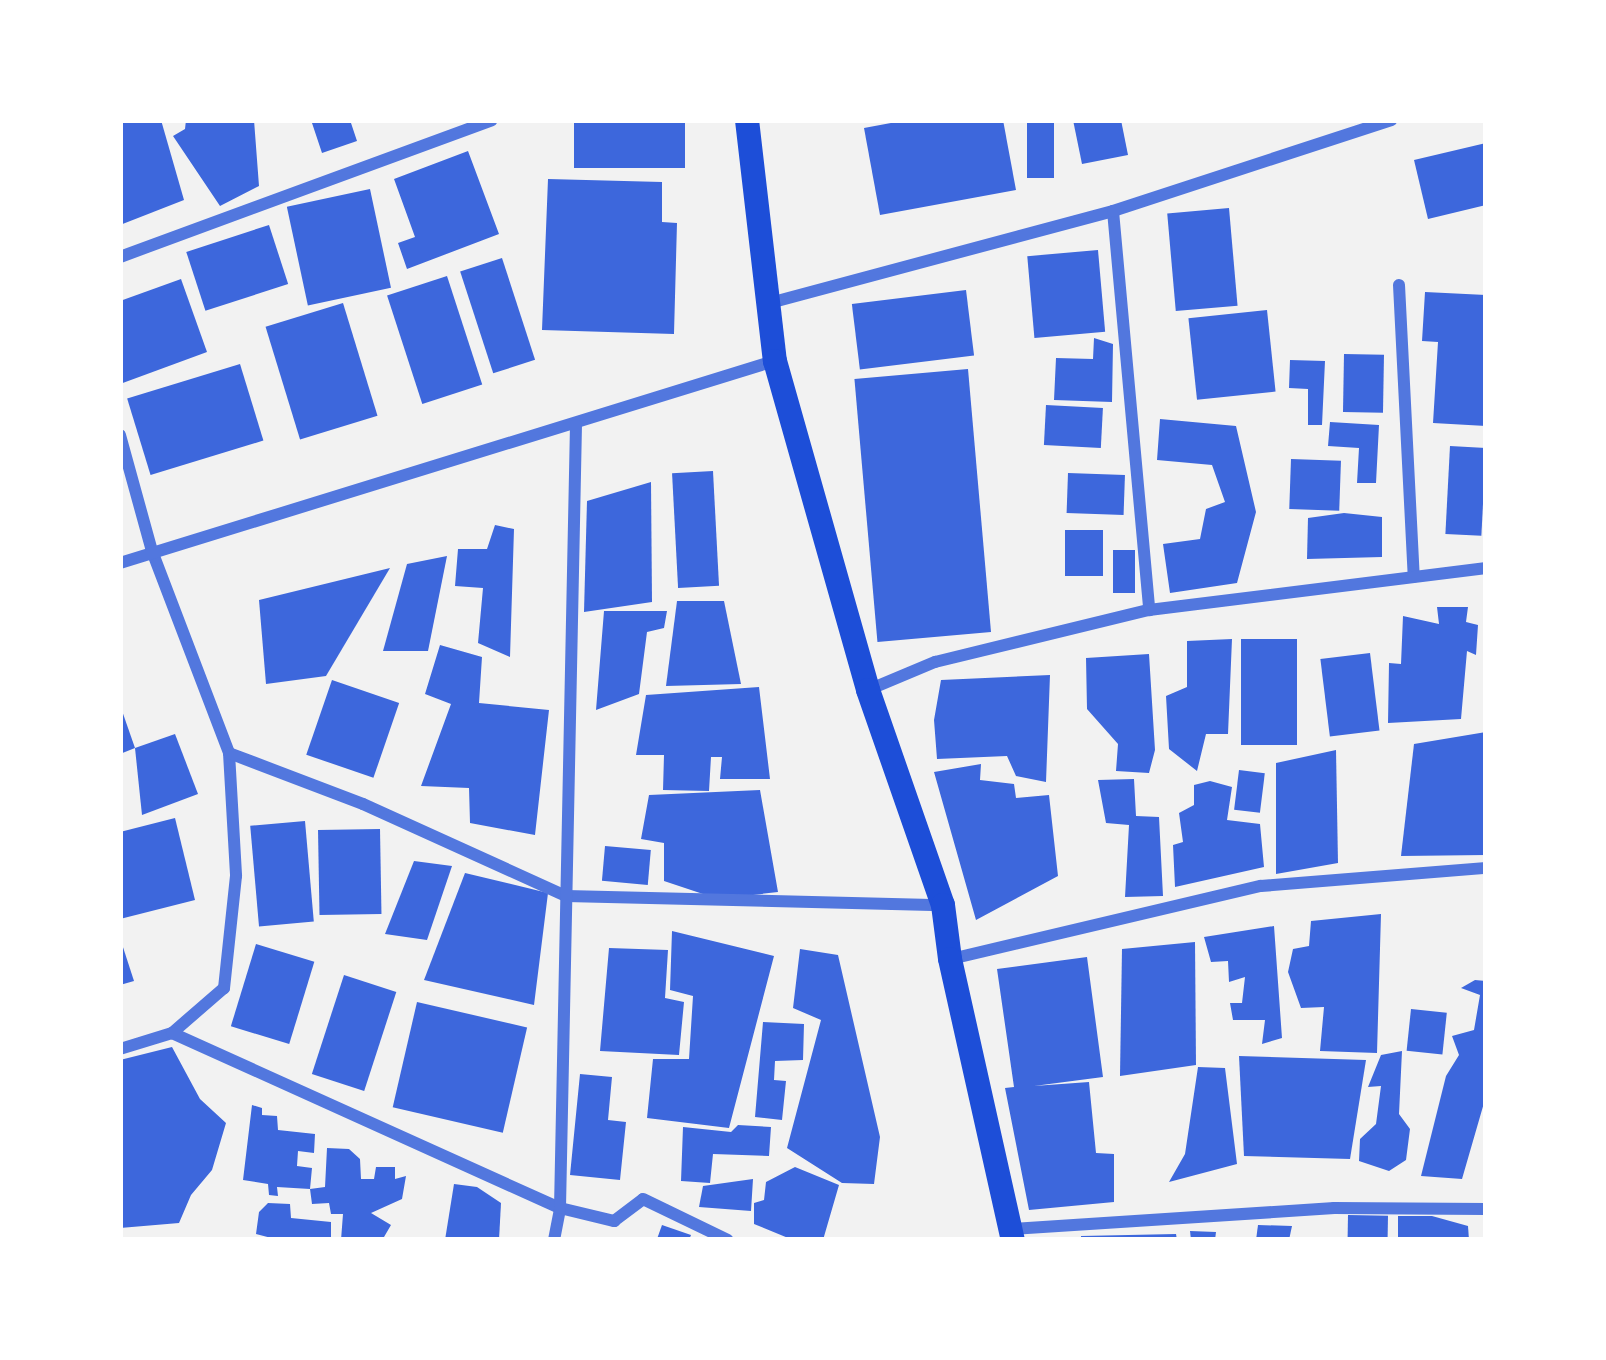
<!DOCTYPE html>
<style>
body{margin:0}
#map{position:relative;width:1606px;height:1360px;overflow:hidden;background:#f2f2f2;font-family:Signika,sans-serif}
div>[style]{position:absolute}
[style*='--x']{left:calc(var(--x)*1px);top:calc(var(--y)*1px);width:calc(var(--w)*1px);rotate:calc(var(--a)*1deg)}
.building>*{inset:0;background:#3d67dc;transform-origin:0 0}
.minor>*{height:12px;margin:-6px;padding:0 6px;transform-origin:6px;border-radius:6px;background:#5277de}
.secondary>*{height:24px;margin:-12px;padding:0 12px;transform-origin:12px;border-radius:12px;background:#1d4ed8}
span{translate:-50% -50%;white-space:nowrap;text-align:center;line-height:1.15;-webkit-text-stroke:9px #fff;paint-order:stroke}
.frame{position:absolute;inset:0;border:123px solid #fff;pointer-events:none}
</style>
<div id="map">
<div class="building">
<div style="clip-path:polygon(120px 120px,161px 120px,184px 200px,120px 225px)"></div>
<div style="clip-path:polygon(186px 120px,254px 120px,259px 186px,220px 206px,173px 136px,185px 129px)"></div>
<div style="clip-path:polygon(311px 120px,350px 120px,357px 141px,322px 153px)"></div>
<div style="left:574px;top:120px;width:111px;height:48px"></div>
<div style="clip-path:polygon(907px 120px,1003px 120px,1016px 190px,880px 215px,864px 128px)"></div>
<div style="left:1027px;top:120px;width:27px;height:58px"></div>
<div style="clip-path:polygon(1073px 120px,1121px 120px,1128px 155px,1082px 164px)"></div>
<div style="clip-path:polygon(1486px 143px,1486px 205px,1428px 219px,1414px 160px)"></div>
<div style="clip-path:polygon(468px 151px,499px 234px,407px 269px,398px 243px,415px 237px,394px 179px)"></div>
<div style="clip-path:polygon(548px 179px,662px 182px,662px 222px,677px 223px,674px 334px,542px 330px)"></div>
<div style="left:370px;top:189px;width:101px;height:85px;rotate:78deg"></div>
<div style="left:1229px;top:208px;width:98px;height:62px;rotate:85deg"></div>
<div style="left:269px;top:225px;width:62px;height:87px;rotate:72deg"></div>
<div style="left:1098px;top:250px;width:82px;height:71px;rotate:85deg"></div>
<div style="left:502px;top:258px;width:107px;height:44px;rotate:72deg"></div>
<div style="left:447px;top:276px;width:114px;height:63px;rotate:72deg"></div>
<div style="clip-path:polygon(181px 279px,207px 352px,120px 384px,120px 301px)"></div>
<div style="left:966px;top:290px;width:66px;height:115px;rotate:83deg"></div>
<div style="clip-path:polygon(1425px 292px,1486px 295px,1486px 426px,1433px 423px,1438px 342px,1422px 341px)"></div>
<div style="left:343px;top:303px;width:118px;height:81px;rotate:73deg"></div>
<div style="left:1267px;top:310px;width:82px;height:79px;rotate:84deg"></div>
<div style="clip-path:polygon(1094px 338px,1113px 344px,1112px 402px,1054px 400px,1056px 358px,1093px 359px)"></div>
<div style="left:1344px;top:354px;width:40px;height:58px;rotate:1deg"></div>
<div style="clip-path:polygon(1290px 360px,1325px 361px,1322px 425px,1308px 425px,1308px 389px,1289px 388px)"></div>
<div style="left:240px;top:364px;width:80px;height:118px;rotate:73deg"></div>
<div style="left:968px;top:369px;width:264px;height:114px;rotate:85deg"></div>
<div style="left:1046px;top:405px;width:57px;height:40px;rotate:3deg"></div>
<div style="clip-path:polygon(1160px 419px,1236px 426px,1256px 512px,1237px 583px,1170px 593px,1163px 544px,1200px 539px,1206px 509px,1225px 502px,1212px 465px,1157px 460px)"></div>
<div style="clip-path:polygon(1330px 422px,1379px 425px,1376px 483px,1357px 483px,1359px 448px,1328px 446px)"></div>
<div style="left:1450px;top:446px;width:36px;height:88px;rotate:3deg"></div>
<div style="left:1291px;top:459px;width:50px;height:50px;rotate:2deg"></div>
<div style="left:713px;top:471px;width:115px;height:41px;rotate:87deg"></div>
<div style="left:1068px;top:473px;width:57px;height:40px;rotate:2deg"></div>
<div style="clip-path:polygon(651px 482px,652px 602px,584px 612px,587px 501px)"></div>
<div style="clip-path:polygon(1344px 513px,1382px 517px,1382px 557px,1307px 559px,1308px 518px)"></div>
<div style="clip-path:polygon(495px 525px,514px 529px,510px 657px,478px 643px,483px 588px,455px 586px,458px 549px,487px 549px)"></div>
<div style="left:1065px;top:530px;width:38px;height:46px"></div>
<div style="left:1113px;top:550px;width:22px;height:43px"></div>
<div style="clip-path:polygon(447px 556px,428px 651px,383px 651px,407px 564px)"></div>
<div style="clip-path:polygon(390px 568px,326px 676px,266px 684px,259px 600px)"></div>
<div style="clip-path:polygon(677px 601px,724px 601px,741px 684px,666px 686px)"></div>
<div style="clip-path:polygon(1437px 607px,1468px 607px,1466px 622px,1478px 625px,1476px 655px,1467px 651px,1461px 719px,1388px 723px,1389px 663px,1401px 664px,1403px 616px,1439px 624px)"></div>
<div style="clip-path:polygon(604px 611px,667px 611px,664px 628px,647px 632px,639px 694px,596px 710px)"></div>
<div style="clip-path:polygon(1232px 639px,1228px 734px,1206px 734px,1197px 771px,1169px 749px,1166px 696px,1187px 687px,1187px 641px)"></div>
<div style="left:1241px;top:639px;width:56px;height:106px"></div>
<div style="clip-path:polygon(440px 645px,482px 657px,479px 703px,549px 710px,535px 835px,470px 823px,469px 788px,421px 786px,451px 704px,425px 694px)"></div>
<div style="left:1370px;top:653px;width:78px;height:50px;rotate:83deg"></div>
<div style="clip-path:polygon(1149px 654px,1155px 750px,1149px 773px,1116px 771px,1118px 744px,1087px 709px,1086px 658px)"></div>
<div style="clip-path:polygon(1050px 675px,1046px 782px,1016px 776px,1007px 756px,937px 759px,934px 720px,941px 680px)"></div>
<div style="left:332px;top:680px;width:71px;height:79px;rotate:19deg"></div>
<div style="clip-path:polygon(759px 687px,770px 779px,720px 779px,722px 757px,711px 757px,709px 791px,663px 790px,664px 755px,636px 755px,646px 695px)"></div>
<div style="clip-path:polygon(120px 705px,135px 748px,120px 754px)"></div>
<div style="clip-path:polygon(1486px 732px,1486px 855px,1401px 856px,1414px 744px)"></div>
<div style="clip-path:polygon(175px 734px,198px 794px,142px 815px,135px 748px)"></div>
<div style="clip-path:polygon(1336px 750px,1338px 863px,1276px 874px,1276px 763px)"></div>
<div style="clip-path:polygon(981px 764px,980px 780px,1014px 784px,1016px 798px,1049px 795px,1058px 876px,976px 920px,934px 772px)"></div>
<div style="left:1239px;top:770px;width:26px;height:40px;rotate:7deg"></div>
<div style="clip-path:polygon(1134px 779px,1136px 816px,1159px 817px,1163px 896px,1125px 897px,1129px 825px,1106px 823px,1098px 780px)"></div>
<div style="clip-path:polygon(1210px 781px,1232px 787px,1227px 820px,1260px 824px,1264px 867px,1175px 887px,1173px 845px,1183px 842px,1179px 813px,1194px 805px,1194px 785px)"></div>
<div style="clip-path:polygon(760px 790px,778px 892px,718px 899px,664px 881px,664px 843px,641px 839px,649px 795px)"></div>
<div style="clip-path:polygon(175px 818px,195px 900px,120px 919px,120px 832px)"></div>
<div style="left:305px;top:821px;width:101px;height:55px;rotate:85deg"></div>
<div style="left:380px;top:829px;width:85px;height:62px;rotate:89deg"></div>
<div style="left:605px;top:846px;width:46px;height:35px;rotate:5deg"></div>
<div style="clip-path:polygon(414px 861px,452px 866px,427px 940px,385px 934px)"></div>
<div style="clip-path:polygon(465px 873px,548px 893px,534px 1005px,424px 980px)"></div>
<div style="clip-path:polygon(1381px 914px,1377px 1053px,1320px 1051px,1324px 1007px,1301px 1008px,1288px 972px,1293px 949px,1309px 946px,1311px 921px)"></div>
<div style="clip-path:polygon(1274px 926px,1282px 1038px,1262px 1044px,1265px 1020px,1233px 1020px,1230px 1003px,1242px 1003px,1245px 977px,1229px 982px,1228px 961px,1211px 962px,1204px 937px)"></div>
<div style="clip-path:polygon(672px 931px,774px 956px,729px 1128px,647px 1118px,653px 1059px,689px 1059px,693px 996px,670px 990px)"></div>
<div style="clip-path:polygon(121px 941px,134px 981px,120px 985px,120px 942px)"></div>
<div style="clip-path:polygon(1195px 942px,1196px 1065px,1120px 1076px,1122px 949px)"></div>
<div style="left:256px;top:944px;width:61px;height:86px;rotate:17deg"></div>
<div style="clip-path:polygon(609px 948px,668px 950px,665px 998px,684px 1002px,679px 1055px,600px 1051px)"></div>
<div style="clip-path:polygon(800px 949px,838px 955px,880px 1137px,874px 1184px,842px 1183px,787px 1148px,821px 1020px,793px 1008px)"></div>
<div style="clip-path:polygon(1087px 957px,1103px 1077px,1034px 1086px,1089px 1082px,1096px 1153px,1114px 1154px,1114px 1202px,1029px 1210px,1005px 1088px,1014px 1087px,997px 969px)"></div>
<div style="left:344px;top:975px;width:55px;height:104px;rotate:18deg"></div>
<div style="clip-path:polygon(1475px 980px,1486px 981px,1486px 1096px,1462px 1179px,1421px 1176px,1446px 1076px,1459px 1055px,1452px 1036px,1474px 1030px,1480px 995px,1461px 988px)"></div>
<div style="left:417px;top:1002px;width:113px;height:108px;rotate:13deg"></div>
<div style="left:1411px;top:1009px;width:36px;height:42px;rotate:6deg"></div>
<div style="clip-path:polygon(763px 1022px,804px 1024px,803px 1060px,775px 1061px,774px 1080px,786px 1081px,782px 1120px,755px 1117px)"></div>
<div style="clip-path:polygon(172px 1047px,200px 1099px,226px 1123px,212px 1170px,191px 1195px,179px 1223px,120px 1228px,120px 1060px)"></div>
<div style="clip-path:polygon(1402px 1051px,1399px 1114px,1410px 1129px,1406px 1160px,1389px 1171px,1359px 1161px,1360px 1139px,1376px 1124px,1381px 1086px,1368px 1087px,1381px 1055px)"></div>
<div style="clip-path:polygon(1239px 1056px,1366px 1060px,1350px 1159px,1244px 1156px)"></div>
<div style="clip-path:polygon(1198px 1067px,1225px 1068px,1237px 1164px,1169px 1182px,1185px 1154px)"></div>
<div style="clip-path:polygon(580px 1074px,612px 1077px,608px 1120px,626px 1122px,620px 1180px,570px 1175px)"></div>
<div style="clip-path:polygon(252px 1105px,262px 1108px,262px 1115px,277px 1116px,278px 1130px,315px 1134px,314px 1153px,298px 1151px,297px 1166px,312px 1168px,310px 1189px,277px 1187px,278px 1196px,269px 1195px,268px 1184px,243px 1180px)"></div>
<div style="clip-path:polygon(738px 1125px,771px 1127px,769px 1156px,713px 1154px,710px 1183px,681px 1181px,683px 1127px,731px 1132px)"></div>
<div style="clip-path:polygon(327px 1148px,349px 1149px,360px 1159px,361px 1179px,374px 1179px,376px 1167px,395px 1167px,395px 1179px,406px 1176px,402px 1199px,371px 1213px,391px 1225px,384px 1237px,341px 1240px,343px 1214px,331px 1214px,329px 1203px,312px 1204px,310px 1189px,325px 1187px)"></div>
<div style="clip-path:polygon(795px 1167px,839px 1185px,823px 1240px,793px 1240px,754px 1224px,754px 1203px,764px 1200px,766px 1182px)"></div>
<div style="clip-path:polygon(753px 1179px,751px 1211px,699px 1207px,703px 1186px)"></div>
<div style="clip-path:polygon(454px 1184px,477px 1187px,501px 1203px,499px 1240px,445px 1240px)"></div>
<div style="clip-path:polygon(268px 1203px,290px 1204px,291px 1218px,331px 1222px,331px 1240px,279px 1240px,256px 1234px,259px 1212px)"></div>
<div style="left:1348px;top:1215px;width:40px;height:25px;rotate:1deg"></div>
<div style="clip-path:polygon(1398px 1216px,1432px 1216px,1468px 1226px,1469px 1240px,1398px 1240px)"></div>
<div style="clip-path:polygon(662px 1225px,691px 1235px,689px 1240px,657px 1239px)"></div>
<div style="clip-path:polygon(1258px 1225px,1292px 1226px,1289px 1240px,1256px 1240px)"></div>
<div style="clip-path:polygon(1190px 1231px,1216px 1232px,1215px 1240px,1191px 1240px)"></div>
<div style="clip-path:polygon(1176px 1234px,1177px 1240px,1081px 1240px,1081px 1236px)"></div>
</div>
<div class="minor">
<div style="--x:1113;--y:211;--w:401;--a:84.8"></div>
<div style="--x:120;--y:257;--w:396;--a:-20.2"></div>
<div style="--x:1399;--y:285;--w:292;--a:87.1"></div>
<div style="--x:766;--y:304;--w:359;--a:-15"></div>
<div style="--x:1113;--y:211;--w:293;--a:-18.1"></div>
<div style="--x:120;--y:435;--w:120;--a:74.6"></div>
<div style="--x:152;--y:551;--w:216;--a:69.1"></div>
<div style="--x:229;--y:753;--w:123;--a:86.7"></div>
<div style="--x:236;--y:876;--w:113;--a:96.1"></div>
<div style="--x:224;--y:988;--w:69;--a:139.1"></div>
<div style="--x:172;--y:1033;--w:54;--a:162.9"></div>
<div style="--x:120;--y:563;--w:684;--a:-17.16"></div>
<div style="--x:868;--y:690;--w:73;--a:-22.7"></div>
<div style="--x:935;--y:662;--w:220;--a:-13.7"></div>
<div style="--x:1149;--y:610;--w:340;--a:-7.1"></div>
<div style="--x:229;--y:753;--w:143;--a:20.8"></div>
<div style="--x:363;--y:804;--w:223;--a:24.4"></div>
<div style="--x:566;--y:896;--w:376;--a:1.4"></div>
<div style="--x:951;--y:959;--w:318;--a:-13.3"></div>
<div style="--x:1261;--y:886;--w:226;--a:-4.6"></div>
<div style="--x:172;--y:1033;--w:426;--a:24.3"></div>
<div style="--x:560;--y:1208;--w:56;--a:13.5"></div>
<div style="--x:614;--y:1221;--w:36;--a:-37"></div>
<div style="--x:643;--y:1199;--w:94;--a:25.8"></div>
<div style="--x:1011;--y:1229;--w:324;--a:-3.7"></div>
<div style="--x:1334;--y:1208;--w:152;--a:0.4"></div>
<div style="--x:554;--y:1240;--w:33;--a:-79"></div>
<div style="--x:560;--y:1208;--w:783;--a:-88.83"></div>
</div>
<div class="secondary">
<div style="--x:747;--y:120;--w:243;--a:83.4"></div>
<div style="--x:775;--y:361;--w:342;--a:74.2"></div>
<div style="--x:868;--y:690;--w:228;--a:70.8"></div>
<div style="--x:943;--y:905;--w:54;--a:82.6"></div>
<div style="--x:950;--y:959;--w:288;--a:77.4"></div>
</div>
<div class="frame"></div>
</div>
